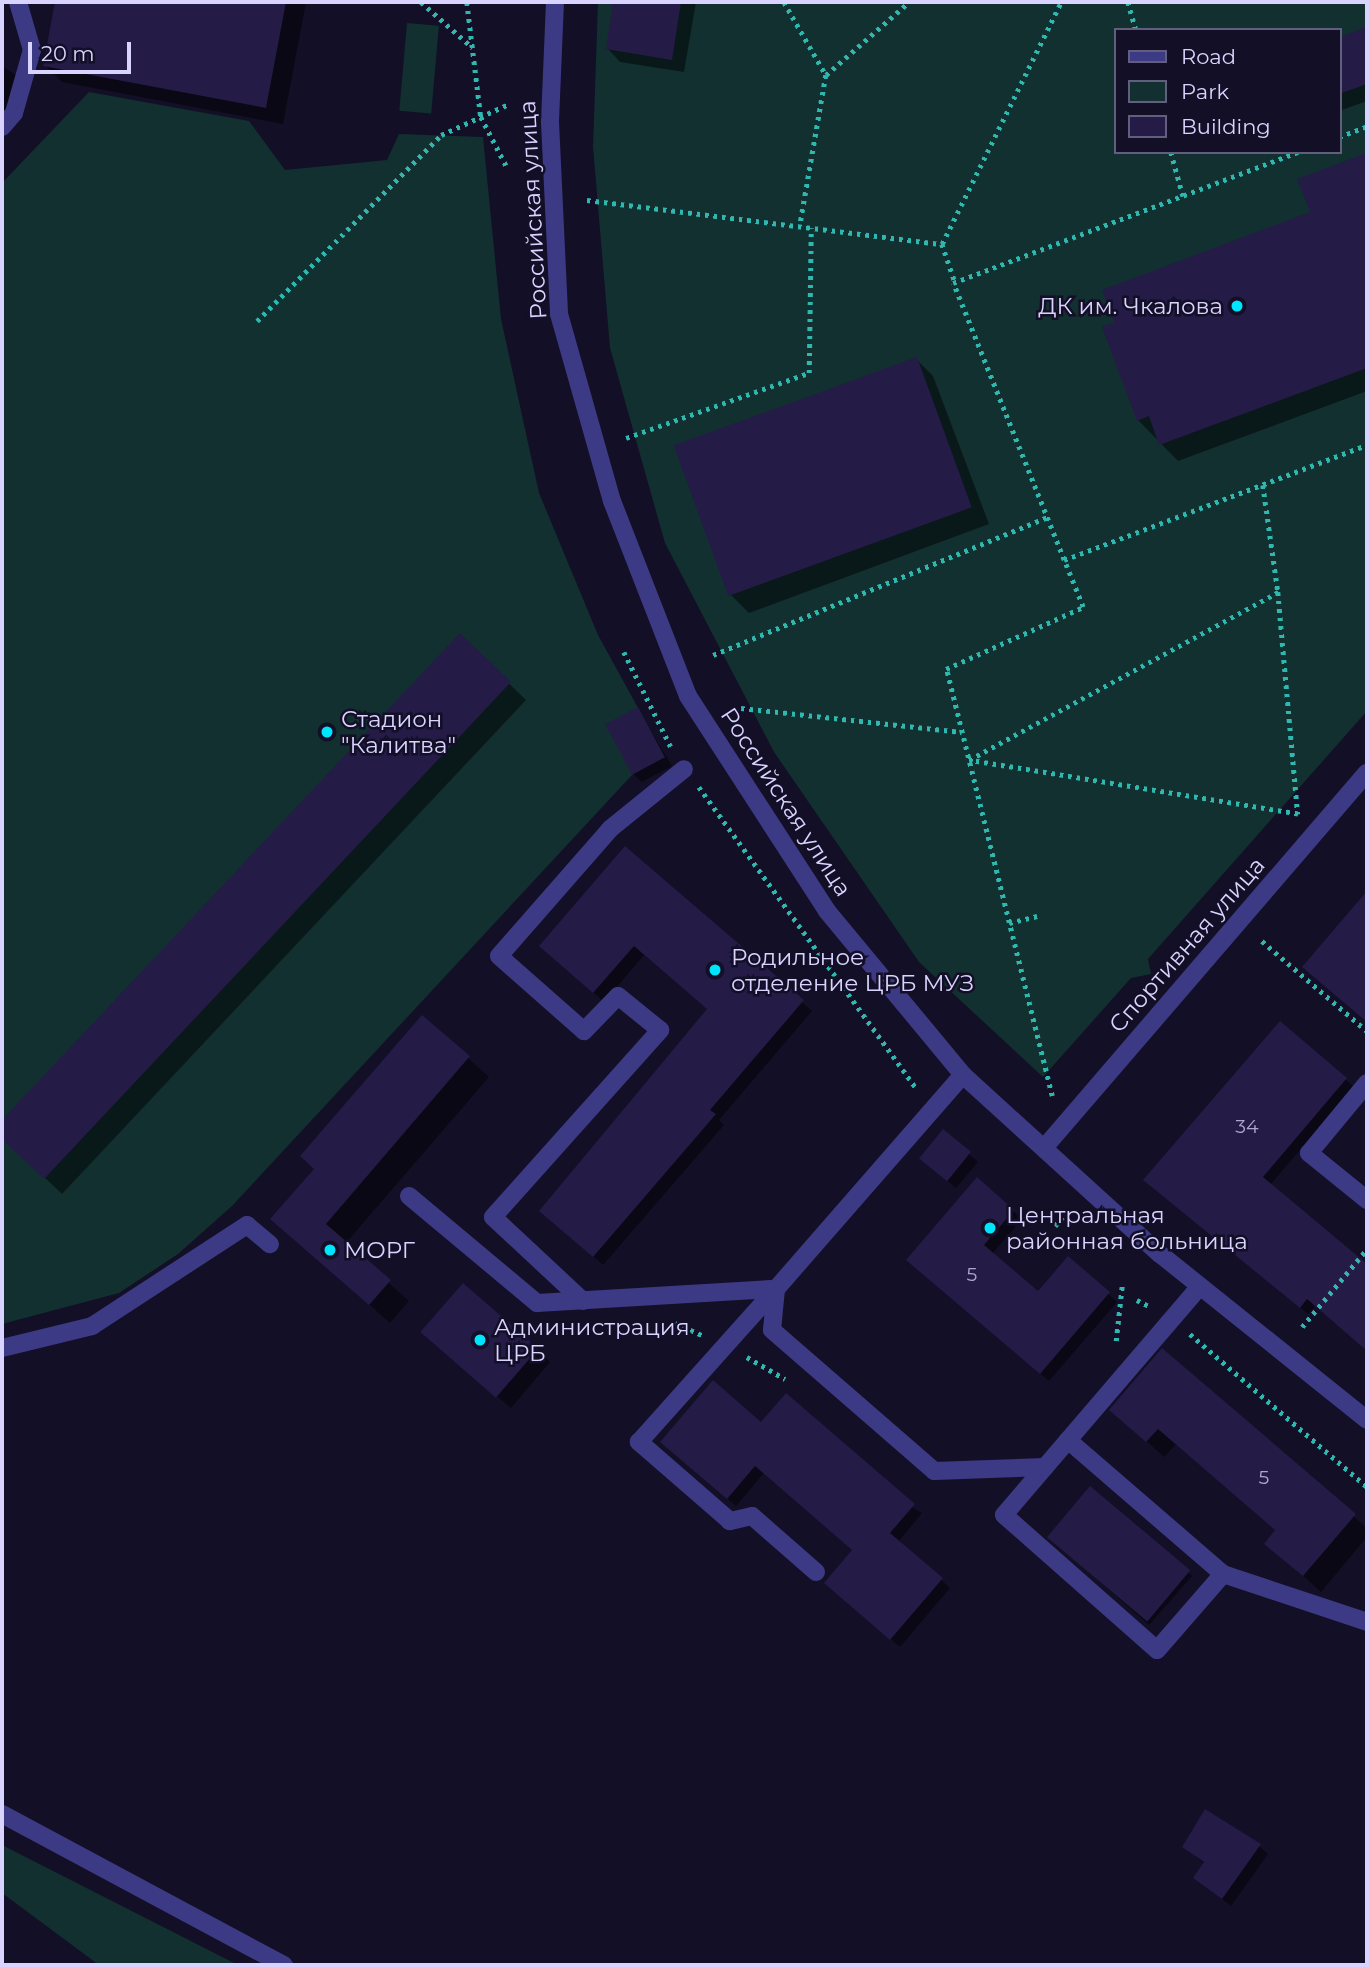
<!DOCTYPE html>
<meta charset="utf-8">
<style>
body{margin:0}
#map{position:relative;width:1369px;height:1967px;overflow:hidden;background:#130f26;font-family:Montserrat,sans-serif}
div>[style]{position:absolute}
[style*='--x']{left:calc(var(--x)*1px);top:calc(var(--y)*1px);width:calc(var(--w)*1px);rotate:calc(var(--a)*1deg)}
.green>*{inset:0;background:#12302f;transform-origin:0 0}
.shadow>*{inset:0;background:#0007}
.building>*{inset:0;background:#241b47;transform-origin:0 0}
.path>*{height:4.5px;margin-top:-2.25px;transform-origin:0;background:repeating-linear-gradient(90deg,#2fb8b0 0 3.5px,transparent 0 8.5px)}
.service>*{height:18px;margin:-9px;padding:0 9px;transform-origin:9px;border-radius:9px;background:#3d3a85}
.minor>*{height:18px;margin:-9px;padding:0 9px;transform-origin:9px;border-radius:9px;background:#3d3a85}
.tertiary>*{height:18px;margin:-9px;padding:0 9px;transform-origin:9px;border-radius:9px;background:#3d3a85}
.dots>*{width:19px;height:19px;translate:-50% -50%;box-sizing:border-box;border:4px solid #130f26;border-radius:50%}
span{translate:-50% -50%;white-space:nowrap;text-align:center;line-height:1.15;-webkit-text-stroke:5px #130f26;paint-order:stroke}
.number-label{font-size:19px;color:#aca6d1}
.number-label span{-webkit-text-stroke-width:0}
.street-label{font-size:23px;color:#d9d4ff}
.poi-label{font-size:23px;color:#d9d4ff}
.right{translate:-100% -50%;text-align:right}
.left{translate:0 -50%;text-align:left}
.frame{position:absolute;inset:0;border:4px solid #d9d4ff;pointer-events:none}
.legend{position:absolute;left:1114px;top:28px;width:228px;height:126px;box-sizing:border-box;background:#130f26;border:2px solid #625e7d;margin:0;padding:9px 12px;list-style:none;font-size:21px;color:#d9d4ff}
.legend li{display:flex;align-items:center;gap:14px;height:35px}
.legend b{width:35px;border:2px solid #625e7d}
.scale{position:absolute;left:28px;top:42px;width:103px;height:32px;box-sizing:border-box;border:4px solid #d9d4ff;border-top:0;padding-left:9px;font-size:21px;line-height:24px;white-space:nowrap;color:#d9d4ff;-webkit-text-stroke:5px #130f26;paint-order:stroke}
</style>
<div id="map">
<div class="green">
<div style="clip-path:polygon(evenodd,598px 2px,1367px 2px,1367px 711px,1148px 959px,1151px 974px,1131px 978px,1043px 1077px,919px 962px,774px 752px,665px 543px,610px 348px,593px 147px,598px 2px,1115px 30px,1339px 30px,1339px 152px,1115px 152px,1115px 30px)"></div>
<div style="left:407px;top:23px;width:32px;height:88px;rotate:5deg"></div>
<div style="clip-path:polygon(89px 92px,249px 121px,285px 170px,387px 160px,399px 134px,483px 137px,501px 319px,539px 493px,598px 635px,665px 757px,632px 775px,232px 1206px,178px 1254px,119px 1293px,2px 1324px,2px 183px)"></div>
<div style="clip-path:polygon(2px 1845px,238px 1965px,99px 1965px,2px 1893px)"></div>
</div>
<div class="shadow">
<div style="clip-path:polygon(57px 2px,306px 2px,283px 124px,62px 82px,45px 65px)"></div>
<div style="clip-path:polygon(615px 2px,696px 2px,684px 72px,620px 62px,608px 49px)"></div>
<div style="clip-path:polygon(1367px 28px,1367px 101px,1339px 111px,1339px 39px)"></div>
<div style="clip-path:polygon(2px 66px,22px 79px,2px 120px)"></div>
<div style="clip-path:polygon(1367px 154px,1367px 391px,1178px 461px,1138px 420px,1312px 213px,1299px 180px)"></div>
<div style="clip-path:polygon(916px 359px,933px 376px,989px 524px,749px 613px,732px 596px,676px 448px)"></div>
<div style="clip-path:polygon(460px 636px,526px 700px,62px 1194px,2px 1137px,2px 1123px)"></div>
<div style="clip-path:polygon(638px 709px,672px 766px,642px 782px,633px 774px)"></div>
<div style="clip-path:polygon(625px 848px,812px 1011px,719px 1120px,724px 1125px,603px 1265px,551px 1220px,709px 1010px,644px 955px,604px 1002px,551px 955px)"></div>
<div style="clip-path:polygon(1365px 896px,1367px 898px,1367px 1021px,1313px 975px)"></div>
<div style="clip-path:polygon(423px 1017px,489px 1077px,345px 1244px,409px 1301px,390px 1323px,273px 1219px,316px 1170px)"></div>
<div style="clip-path:polygon(1280px 1023px,1354px 1087px,1270px 1185px,1367px 1266px,1367px 1350px,1315px 1306px,1308px 1314px,1153px 1188px)"></div>
<div style="clip-path:polygon(969px 1154px,978px 1162px,956px 1188px,929px 1165px)"></div>
<div style="clip-path:polygon(977px 1180px,1022px 1219px,992px 1254px,1038px 1293px,1068px 1258px,1117px 1302px,1049px 1381px,917px 1268px)"></div>
<div style="clip-path:polygon(436px 1344px,538px 1349px,550px 1362px,511px 1408px)"></div>
<div style="clip-path:polygon(1163px 1351px,1367px 1528px,1367px 1537px,1321px 1592px,1267px 1543px,1277px 1531px,1176px 1444px,1164px 1457px,1112px 1410px)"></div>
<div style="clip-path:polygon(762px 1424px,922px 1513px,898px 1542px,950px 1588px,900px 1647px,835px 1591px,854px 1551px,764px 1473px,736px 1506px,670px 1450px)"></div>
<div style="clip-path:polygon(1049px 1537px,1188px 1572px,1192px 1576px,1149px 1625px)"></div>
<div style="clip-path:polygon(1259px 1846px,1268px 1854px,1231px 1906px,1195px 1878px,1205px 1864px,1184px 1847px)"></div>
</div>
<div class="building">
<div style="clip-path:polygon(55px 2px,286px 2px,266px 108px,43px 66px)"></div>
<div style="clip-path:polygon(613px 2px,681px 2px,672px 60px,606px 49px)"></div>
<div style="clip-path:polygon(1367px 27px,1367px 84px,1339px 94px,1339px 37px)"></div>
<div style="clip-path:polygon(1367px 153px,1367px 368px,1159px 445px,1149px 416px,1137px 421px,1102px 327px,1114px 322px,1102px 290px,1310px 212px,1297px 179px)"></div>
<div style="left:917px;top:357px;width:160px;height:259px;rotate:70deg"></div>
<div style="clip-path:polygon(460px 633px,511px 682px,44px 1179px,2px 1139px,2px 1120px)"></div>
<div style="left:638px;top:707px;width:57px;height:37px;rotate:62deg"></div>
<div style="clip-path:polygon(625px 846px,804px 1000px,710px 1110px,716px 1114px,593px 1257px,539px 1211px,707px 1009px,634px 946px,593px 993px,539px 946px)"></div>
<div style="clip-path:polygon(1367px 891px,1367px 1022px,1302px 967px)"></div>
<div style="clip-path:polygon(422px 1015px,470px 1056px,326px 1224px,391px 1280px,369px 1305px,270px 1219px,314px 1169px,300px 1156px)"></div>
<div style="clip-path:polygon(1280px 1021px,1347px 1078px,1263px 1177px,1367px 1264px,1367px 1351px,1307px 1299px,1300px 1308px,1143px 1180px)"></div>
<div style="left:943px;top:1129px;width:36px;height:38px;rotate:39deg"></div>
<div style="clip-path:polygon(977px 1177px,1014px 1210px,984px 1245px,1038px 1291px,1068px 1256px,1110px 1292px,1040px 1374px,906px 1260px)"></div>
<div style="left:463px;top:1283px;width:100px;height:65px;rotate:41deg"></div>
<div style="clip-path:polygon(1162px 1348px,1356px 1514px,1303px 1576px,1264px 1544px,1275px 1530px,1158px 1429px,1146px 1442px,1109px 1410px)"></div>
<div style="clip-path:polygon(713px 1380px,761px 1422px,786px 1393px,915px 1504px,890px 1533px,943px 1578px,890px 1640px,824px 1583px,852px 1550px,755px 1466px,727px 1499px,660px 1442px)"></div>
<div style="left:1090px;top:1486px;width:131px;height:67px;rotate:40deg"></div>
<div style="clip-path:polygon(1205px 1809px,1261px 1844px,1222px 1899px,1193px 1878px,1204px 1862px,1182px 1847px)"></div>
</div>
<div class="path">
<div style="--x:421;--y:2;--w:69;--a:41.5"></div>
<div style="--x:467;--y:2;--w:116;--a:83.1"></div>
<div style="--x:481;--y:117;--w:59;--a:62.6"></div>
<div style="--x:784;--y:2;--w:84;--a:60.1"></div>
<div style="--x:826;--y:75;--w:153;--a:99.8"></div>
<div style="--x:1128;--y:2;--w:29;--a:74"></div>
<div style="--x:826;--y:75;--w:111;--a:-41.3"></div>
<div style="--x:1339;--y:137;--w:30;--a:-21"></div>
<div style="--x:1171;--y:152;--w:46;--a:74.7"></div>
<div style="--x:587;--y:200;--w:358;--a:7.1"></div>
<div style="--x:942;--y:244;--w:40;--a:71.1"></div>
<div style="--x:942;--y:244;--w:270;--a:-63.8"></div>
<div style="--x:257;--y:321;--w:262;--a:-45.3"></div>
<div style="--x:441;--y:135;--w:75;--a:-24.5"></div>
<div style="--x:626;--y:438;--w:194;--a:-19.6"></div>
<div style="--x:809;--y:373;--w:145;--a:-89.2"></div>
<div style="--x:1263;--y:485;--w:108;--a:82"></div>
<div style="--x:1278;--y:592;--w:223;--a:84.9"></div>
<div style="--x:1298;--y:814;--w:333;--a:-170.7"></div>
<div style="--x:969;--y:760;--w:352;--a:-28.5"></div>
<div style="--x:1064;--y:560;--w:298;--a:-111.8"></div>
<div style="--x:953;--y:283;--w:369;--a:-20.8"></div>
<div style="--x:624;--y:652;--w:108;--a:63.7"></div>
<div style="--x:713;--y:655;--w:361;--a:-22.4"></div>
<div style="--x:741;--y:708;--w:222;--a:6.2"></div>
<div style="--x:699;--y:787;--w:372;--a:54.2"></div>
<div style="--x:1009;--y:923;--w:29;--a:-14"></div>
<div style="--x:1262;--y:941;--w:138;--a:40.6"></div>
<div style="--x:1052;--y:1096;--w:440;--a:-103.9"></div>
<div style="--x:946;--y:669;--w:150;--a:-24.3"></div>
<div style="--x:1083;--y:607;--w:51;--a:-112"></div>
<div style="--x:1064;--y:560;--w:324;--a:-20.8"></div>
<div style="--x:1055;--y:1226;--w:25;--a:-50"></div>
<div style="--x:1137;--y:1300;--w:13;--a:27"></div>
<div style="--x:675;--y:1323;--w:30;--a:24"></div>
<div style="--x:1302;--y:1327;--w:102;--a:-50.2"></div>
<div style="--x:1190;--y:1334;--w:234;--a:40.8"></div>
<div style="--x:1116;--y:1341;--w:55;--a:-83.8"></div>
<div style="--x:747;--y:1357;--w:44;--a:30.1"></div>
</div>
<div class="service">
<div style="--x:1367;--y:1083;--w:91;--a:129.6"></div>
<div style="--x:1309;--y:1153;--w:75;--a:39"></div>
<div style="--x:409;--y:1196;--w:167;--a:39.9"></div>
<div style="--x:537;--y:1303;--w:239;--a:-3.4"></div>
<div style="--x:776;--y:1289;--w:284;--a:-48.9"></div>
<div style="--x:583;--y:1301;--w:123;--a:-137"></div>
<div style="--x:493;--y:1217;--w:251;--a:-48.2"></div>
<div style="--x:660;--y:1030;--w:54;--a:-141"></div>
<div style="--x:618;--y:996;--w:49;--a:134.2"></div>
<div style="--x:584;--y:1031;--w:113;--a:-138.6"></div>
<div style="--x:499;--y:956;--w:169;--a:-48.8"></div>
<div style="--x:610;--y:829;--w:95;--a:-39"></div>
<div style="--x:1045;--y:1467;--w:63;--a:130.5"></div>
<div style="--x:1004;--y:1515;--w:204;--a:41.4"></div>
<div style="--x:1157;--y:1650;--w:101;--a:-49"></div>
<div style="--x:1223;--y:1574;--w:205;--a:-139.2"></div>
<div style="--x:816;--y:1572;--w:85;--a:-138.8"></div>
<div style="--x:752;--y:1516;--w:23;--a:167"></div>
<div style="--x:730;--y:1521;--w:121;--a:-139"></div>
<div style="--x:639;--y:1442;--w:205;--a:-48.2"></div>
<div style="--x:776;--y:1289;--w:41;--a:95.6"></div>
<div style="--x:772;--y:1330;--w:215;--a:41"></div>
<div style="--x:934;--y:1471;--w:111;--a:-2.1"></div>
<div style="--x:1045;--y:1467;--w:238;--a:-49.4"></div>
<div style="--x:1223;--y:1574;--w:152;--a:18.4"></div>
<div style="--x:2;--y:1814;--w:320;--a:28.2"></div>
</div>
<div class="minor">
<div style="--x:2;--y:127;--w:18;--a:-49"></div>
<div style="--x:14;--y:113;--w:66;--a:-74.1"></div>
<div style="--x:32;--y:50;--w:50;--a:-106.3"></div>
<div style="--x:1044;--y:1148;--w:495;--a:-49.3"></div>
<div style="--x:2;--y:1348;--w:93;--a:-13.7"></div>
<div style="--x:92;--y:1326;--w:185;--a:-33.1"></div>
<div style="--x:247;--y:1225;--w:30;--a:40"></div>
</div>
<div class="tertiary">
<div style="--x:555;--y:2;--w:120;--a:92.4"></div>
<div style="--x:550;--y:122;--w:192;--a:87.3"></div>
<div style="--x:559;--y:314;--w:194;--a:74.2"></div>
<div style="--x:612;--y:501;--w:209;--a:68.7"></div>
<div style="--x:688;--y:696;--w:256;--a:57.1"></div>
<div style="--x:827;--y:911;--w:213;--a:50.3"></div>
<div style="--x:963;--y:1075;--w:266;--a:42.3"></div>
<div style="--x:1160;--y:1254;--w:265;--a:38.7"></div>
</div>
<div class="dots">
<div style="left:1237px;top:306px;background:#00e5ff"></div>
<div style="left:327px;top:732px;background:#00e5ff"></div>
<div style="left:715px;top:970px;background:#00e5ff"></div>
<div style="left:990px;top:1228px;background:#00e5ff"></div>
<div style="left:330px;top:1250px;background:#00e5ff"></div>
<div style="left:480px;top:1340px;background:#00e5ff"></div>
</div>
<div class="number-label">
<span style="left:1247px;top:1127px">34</span>
<span style="left:972px;top:1275px">5</span>
<span style="left:1264px;top:1478px">5</span>
</div>
<div class="street-label">
<span style="left:533px;top:210px;rotate:-93deg">Российская улица</span>
<span style="left:786px;top:802px;rotate:57deg">Российская улица</span>
<span style="left:1187px;top:945px;rotate:-49deg">Спортивная улица</span>
</div>
<div class="poi-label">
<span class="right" style="left:1223px;top:306px">ДК им. Чкалова</span>
<span class="left" style="left:341px;top:732px">Стадион<br>"Калитва"</span>
<span class="left" style="left:731px;top:970px">Родильное<br>отделение ЦРБ МУЗ</span>
<span class="left" style="left:1006px;top:1228px">Центральная<br>районная больница</span>
<span class="left" style="left:344px;top:1250px">МОРГ</span>
<span class="left" style="left:494px;top:1340px">Администрация<br>ЦРБ</span>
</div>
<div class="frame"></div>
<ul class="legend">
<li><b style="height:9px;background:#3d3a85"></b>Road</li>
<li><b style="height:19px;background:#12302f"></b>Park</li>
<li><b style="height:19px;background:#241b47"></b>Building</li>
</ul>
<div class="scale">20 m</div>
</div>
